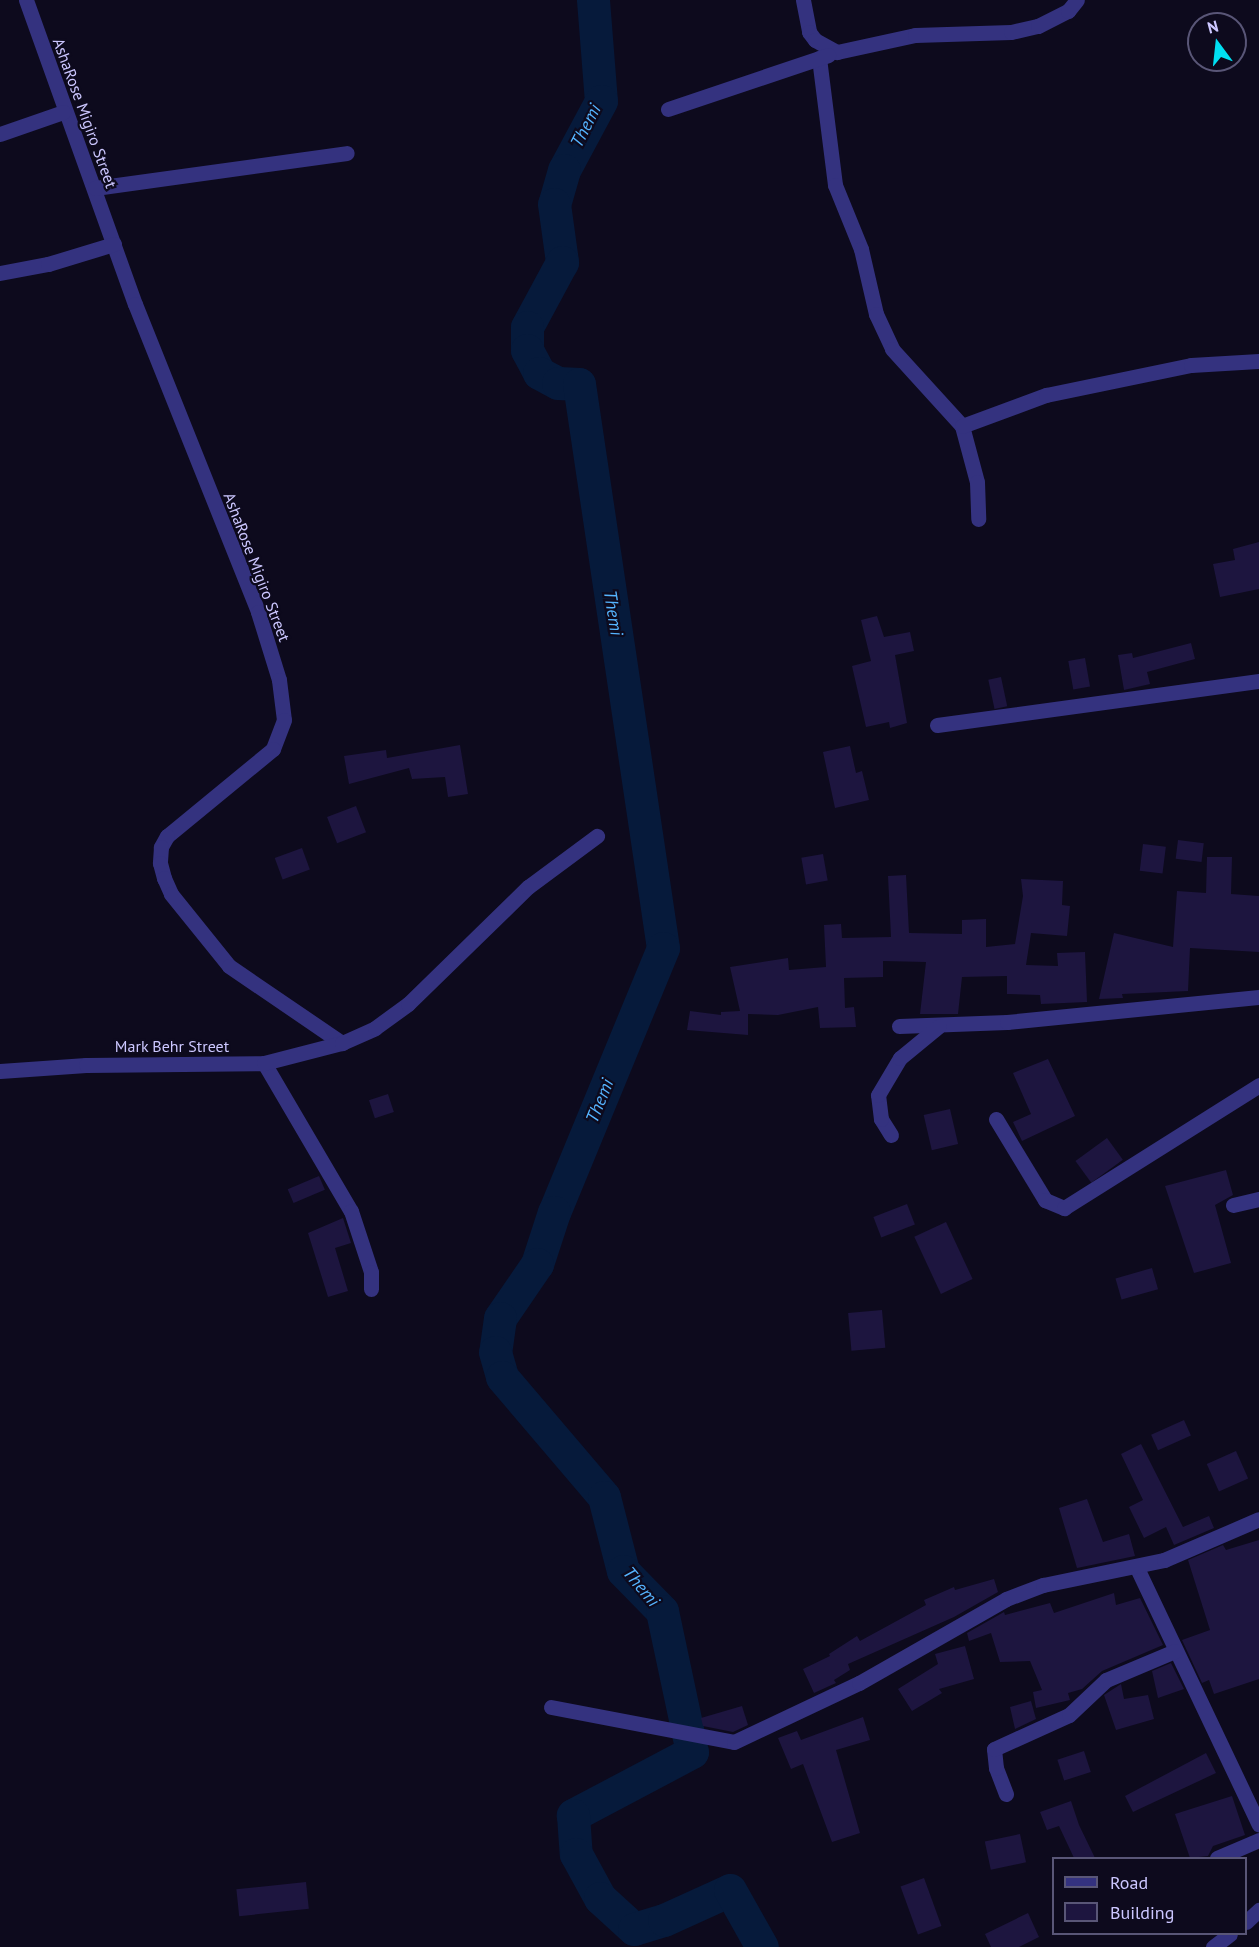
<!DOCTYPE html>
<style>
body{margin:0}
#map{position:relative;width:1259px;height:1947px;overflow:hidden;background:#0d0a1d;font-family:"PT Sans",sans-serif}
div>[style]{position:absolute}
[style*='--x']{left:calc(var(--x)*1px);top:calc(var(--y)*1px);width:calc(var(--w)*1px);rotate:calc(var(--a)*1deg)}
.river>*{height:33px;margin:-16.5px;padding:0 16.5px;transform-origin:16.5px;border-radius:16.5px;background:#061a3b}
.building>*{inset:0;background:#1d153f;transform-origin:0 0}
.minor>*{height:15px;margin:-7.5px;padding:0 7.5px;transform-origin:7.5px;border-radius:7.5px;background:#34327f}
span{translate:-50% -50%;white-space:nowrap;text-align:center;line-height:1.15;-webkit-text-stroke:4.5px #0d0a1d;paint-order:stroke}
.street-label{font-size:16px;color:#ccc7ff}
.water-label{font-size:18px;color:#55b4ff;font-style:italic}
.legend{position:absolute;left:1052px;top:1857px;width:195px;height:78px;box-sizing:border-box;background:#0d0a1d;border:2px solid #595677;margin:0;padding:8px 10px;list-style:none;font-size:18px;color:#ccc7ff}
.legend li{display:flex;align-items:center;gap:12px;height:30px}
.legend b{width:30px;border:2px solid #595677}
.north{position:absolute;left:1187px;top:12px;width:60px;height:60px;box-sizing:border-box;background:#0d0a1d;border:2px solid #595677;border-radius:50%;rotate:345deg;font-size:16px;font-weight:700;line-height:24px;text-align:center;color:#ccc7ff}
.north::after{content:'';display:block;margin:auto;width:21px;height:27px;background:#00dff2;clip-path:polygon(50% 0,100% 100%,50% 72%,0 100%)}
</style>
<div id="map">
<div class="river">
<div style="--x:593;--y:0;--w:101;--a:85.5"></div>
<div style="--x:601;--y:101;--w:78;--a:118.2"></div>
<div style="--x:564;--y:170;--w:35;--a:106"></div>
<div style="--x:554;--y:204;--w:59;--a:82.1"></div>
<div style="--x:562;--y:262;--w:74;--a:118.3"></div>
<div style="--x:527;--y:327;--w:23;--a:90"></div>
<div style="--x:527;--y:350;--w:26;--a:62"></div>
<div style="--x:539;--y:373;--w:21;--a:28"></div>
<div style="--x:558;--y:383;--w:21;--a:3"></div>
<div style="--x:579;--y:384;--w:570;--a:81.53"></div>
<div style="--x:663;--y:948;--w:286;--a:112.4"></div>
<div style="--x:554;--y:1212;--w:55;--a:108.1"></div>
<div style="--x:537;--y:1264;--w:65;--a:124.4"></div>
<div style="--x:500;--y:1318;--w:34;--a:98"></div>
<div style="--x:495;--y:1352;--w:26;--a:74"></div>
<div style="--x:502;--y:1377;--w:157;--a:49.6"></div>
<div style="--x:604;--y:1497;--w:76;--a:75.6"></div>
<div style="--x:623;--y:1571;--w:56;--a:45.7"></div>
<div style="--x:662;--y:1611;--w:144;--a:78"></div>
<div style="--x:692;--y:1752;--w:135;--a:152.1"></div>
<div style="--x:573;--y:1815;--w:39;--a:86"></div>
<div style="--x:576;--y:1854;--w:50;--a:61.4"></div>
<div style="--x:600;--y:1898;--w:46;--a:42.4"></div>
<div style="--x:634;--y:1929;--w:31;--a:-17"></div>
<div style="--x:664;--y:1920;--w:72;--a:-24.4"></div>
<div style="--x:730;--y:1890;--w:65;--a:60.7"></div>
</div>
<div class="building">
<div style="clip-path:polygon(1259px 542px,1259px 589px,1220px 597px,1213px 564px,1235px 560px,1233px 549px)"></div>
<div style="clip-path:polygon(877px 616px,884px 637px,910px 632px,914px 651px,895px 655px,907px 723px,890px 728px,889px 722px,866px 727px,852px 666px,871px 661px,861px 620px)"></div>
<div style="clip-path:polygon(1191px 643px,1195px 659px,1147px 672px,1150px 684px,1124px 690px,1118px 655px,1132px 653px,1133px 658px)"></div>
<div style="left:1085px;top:658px;width:29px;height:17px;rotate:80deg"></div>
<div style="left:1001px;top:677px;width:30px;height:13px;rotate:78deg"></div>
<div style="clip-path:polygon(460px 745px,468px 794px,448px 797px,445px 777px,412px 779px,409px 768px,349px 784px,344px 756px,386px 750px,387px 758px)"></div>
<div style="clip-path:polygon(850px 746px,856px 773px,862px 771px,869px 800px,835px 808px,823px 752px)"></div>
<div style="left:356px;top:806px;width:28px;height:31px;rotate:69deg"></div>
<div style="left:1178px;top:840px;width:26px;height:19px;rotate:7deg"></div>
<div style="left:1143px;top:844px;width:23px;height:27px;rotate:7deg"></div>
<div style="left:302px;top:848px;width:23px;height:29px;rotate:70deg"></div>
<div style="left:823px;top:854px;width:27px;height:22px;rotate:80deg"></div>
<div style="clip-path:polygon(1207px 857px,1232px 857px,1231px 894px,1259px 896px,1259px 952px,1190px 948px,1188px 991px,1122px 994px,1123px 998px,1099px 999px,1114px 933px,1173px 947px,1177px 891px,1206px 893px)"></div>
<div style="clip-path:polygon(906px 875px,909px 933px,962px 934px,962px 920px,986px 919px,986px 947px,1015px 944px,1023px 896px,1021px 879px,1063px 881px,1062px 905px,1070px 906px,1067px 936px,1031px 933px,1026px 965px,1058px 966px,1057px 953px,1085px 952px,1087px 1002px,1041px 1004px,1040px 995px,1007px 994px,1007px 976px,962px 977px,958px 1014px,920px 1014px,926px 962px,883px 961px,883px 977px,844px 978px,845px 1008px,854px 1007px,856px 1027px,820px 1028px,818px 1007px,778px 1015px,748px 1014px,748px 1035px,687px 1030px,690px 1011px,721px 1015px,721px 1012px,740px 1011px,730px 967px,788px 958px,789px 970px,826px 967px,824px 925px,841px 924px,842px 938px,891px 937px,888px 876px)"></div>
<div style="clip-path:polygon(1048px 1059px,1075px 1116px,1022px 1141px,1013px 1122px,1031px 1114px,1013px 1073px)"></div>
<div style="left:388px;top:1094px;width:19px;height:20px;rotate:72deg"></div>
<div style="left:950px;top:1109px;width:36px;height:27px;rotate:77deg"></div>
<div style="left:1107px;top:1138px;width:27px;height:39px;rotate:54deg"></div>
<div style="clip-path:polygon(1226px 1170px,1233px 1195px,1215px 1205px,1231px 1263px,1194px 1273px,1165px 1186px)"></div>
<div style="left:319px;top:1176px;width:15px;height:34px;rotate:67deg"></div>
<div style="left:907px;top:1204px;width:22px;height:36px;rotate:69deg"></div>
<div style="clip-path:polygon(343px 1218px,351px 1243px,335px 1248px,348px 1291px,328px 1297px,308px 1233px)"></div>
<div style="left:946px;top:1222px;width:63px;height:35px;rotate:65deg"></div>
<div style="left:1152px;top:1268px;width:22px;height:38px;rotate:74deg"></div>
<div style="left:882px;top:1310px;width:38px;height:34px;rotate:85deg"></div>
<div style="left:1184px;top:1420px;width:17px;height:36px;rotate:66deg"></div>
<div style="clip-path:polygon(1141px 1444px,1183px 1527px,1209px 1516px,1214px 1528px,1174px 1545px,1166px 1527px,1144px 1538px,1129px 1507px,1143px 1500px,1121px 1454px)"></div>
<div style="left:1236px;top:1451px;width:30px;height:32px;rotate:66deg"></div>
<div style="clip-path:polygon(1087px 1499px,1103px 1542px,1129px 1534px,1135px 1556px,1077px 1568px,1059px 1508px)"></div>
<div style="clip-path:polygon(1259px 1540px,1259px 1679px,1214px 1694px,1209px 1680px,1202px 1683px,1182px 1640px,1210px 1630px,1188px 1560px,1223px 1545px,1226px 1550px)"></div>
<div style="clip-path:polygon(994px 1579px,998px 1592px,954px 1617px,848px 1664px,850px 1670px,834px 1680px,836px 1683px,814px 1693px,803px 1669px,830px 1656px,829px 1654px,857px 1636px,860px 1641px,926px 1605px,924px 1600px,954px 1587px,955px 1590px)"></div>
<div style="clip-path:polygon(1114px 1593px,1116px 1605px,1140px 1598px,1163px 1645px,1102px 1671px,1082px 1689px,1068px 1693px,1070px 1700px,1036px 1708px,1033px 1692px,1042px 1690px,1030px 1661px,1000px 1662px,991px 1633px,969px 1641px,967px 1633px,1004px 1612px,1005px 1615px,1050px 1603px,1054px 1613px)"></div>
<div style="clip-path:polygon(965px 1646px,974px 1679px,939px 1689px,942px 1693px,912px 1711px,898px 1689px,938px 1664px,935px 1654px)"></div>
<div style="clip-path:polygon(1171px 1663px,1184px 1689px,1158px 1698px,1152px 1671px)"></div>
<div style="clip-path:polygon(1121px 1684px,1124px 1699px,1148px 1695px,1154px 1719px,1116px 1730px,1104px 1695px)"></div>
<div style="clip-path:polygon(1031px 1701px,1036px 1719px,1015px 1729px,1010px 1707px)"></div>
<div style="clip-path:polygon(742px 1706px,748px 1725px,733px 1732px,703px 1726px,701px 1718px)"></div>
<div style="clip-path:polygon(863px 1717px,870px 1740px,836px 1750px,860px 1833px,832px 1842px,803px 1764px,791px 1769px,778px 1738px,797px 1731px,801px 1740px)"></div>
<div style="left:1084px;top:1751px;width:22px;height:28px;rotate:72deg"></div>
<div style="clip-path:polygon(1206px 1753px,1216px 1773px,1133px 1812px,1125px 1796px)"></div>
<div style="clip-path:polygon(1232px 1796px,1245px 1835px,1213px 1846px,1208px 1856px,1190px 1858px,1175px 1814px)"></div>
<div style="clip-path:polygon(1071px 1801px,1079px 1825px,1095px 1858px,1074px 1858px,1059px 1826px,1047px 1830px,1040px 1812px)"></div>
<div style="left:1020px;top:1834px;width:29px;height:36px;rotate:78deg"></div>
<div style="left:924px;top:1878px;width:51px;height:25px;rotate:70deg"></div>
<div style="left:306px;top:1882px;width:27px;height:70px;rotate:84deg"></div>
<div style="clip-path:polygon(1028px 1913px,1039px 1937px,1019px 1947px,991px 1947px,985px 1934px)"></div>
</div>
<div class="minor">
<div style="--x:26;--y:0;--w:323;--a:70.3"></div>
<div style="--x:135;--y:304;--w:332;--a:68.2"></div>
<div style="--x:258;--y:612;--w:71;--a:72.8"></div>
<div style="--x:279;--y:680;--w:40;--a:82.9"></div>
<div style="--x:284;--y:720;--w:31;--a:111"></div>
<div style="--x:273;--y:749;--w:137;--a:140.6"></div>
<div style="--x:167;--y:836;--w:13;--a:119"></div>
<div style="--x:161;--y:847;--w:16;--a:94"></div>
<div style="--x:160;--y:863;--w:16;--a:75"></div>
<div style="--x:164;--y:878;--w:17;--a:66"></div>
<div style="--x:171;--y:894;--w:92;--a:51.1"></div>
<div style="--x:229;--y:966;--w:137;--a:34.3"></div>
<div style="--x:803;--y:0;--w:33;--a:79"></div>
<div style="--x:809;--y:32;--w:10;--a:53"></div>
<div style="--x:815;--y:40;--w:25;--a:29"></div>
<div style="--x:837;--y:52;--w:80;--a:-12.3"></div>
<div style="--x:915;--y:35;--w:96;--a:-1.8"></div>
<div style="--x:1011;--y:32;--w:28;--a:-13"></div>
<div style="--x:1038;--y:26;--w:34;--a:-27"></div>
<div style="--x:1068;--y:11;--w:14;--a:-51"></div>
<div style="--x:819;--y:58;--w:128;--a:82.8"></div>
<div style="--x:835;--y:185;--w:69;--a:67.9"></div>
<div style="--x:861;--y:249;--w:67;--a:77"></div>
<div style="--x:876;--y:314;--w:38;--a:65"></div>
<div style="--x:892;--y:349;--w:104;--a:47.7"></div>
<div style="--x:962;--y:426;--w:58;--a:75"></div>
<div style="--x:977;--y:482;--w:37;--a:88"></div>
<div style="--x:668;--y:109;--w:169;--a:-18.6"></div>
<div style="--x:0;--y:134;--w:67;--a:-19.2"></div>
<div style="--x:95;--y:188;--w:254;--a:-7.9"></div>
<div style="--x:0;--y:273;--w:49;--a:-10.6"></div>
<div style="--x:48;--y:264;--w:69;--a:-16.9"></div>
<div style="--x:962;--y:426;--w:90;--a:-20.3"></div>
<div style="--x:1046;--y:395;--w:148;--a:-11.7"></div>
<div style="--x:1191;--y:365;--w:68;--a:-3.4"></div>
<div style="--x:937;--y:725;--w:325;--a:-7.8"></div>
<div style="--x:899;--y:1026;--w:108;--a:-2.1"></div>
<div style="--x:1007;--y:1022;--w:253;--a:-5.7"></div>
<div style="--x:264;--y:1063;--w:172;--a:59.6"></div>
<div style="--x:351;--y:1211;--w:64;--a:71.8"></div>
<div style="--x:371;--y:1272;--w:17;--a:90"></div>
<div style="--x:0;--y:1071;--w:86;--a:-4"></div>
<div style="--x:86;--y:1065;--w:178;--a:-0.6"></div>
<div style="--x:264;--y:1063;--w:81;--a:-14.4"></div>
<div style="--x:342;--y:1043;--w:36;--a:-24"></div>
<div style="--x:375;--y:1028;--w:41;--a:-36"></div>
<div style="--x:408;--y:1004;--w:168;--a:-44.3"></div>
<div style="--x:528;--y:887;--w:86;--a:-36.5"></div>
<div style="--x:996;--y:1119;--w:95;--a:58.8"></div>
<div style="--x:1045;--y:1200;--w:21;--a:23"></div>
<div style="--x:1064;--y:1208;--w:231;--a:-32.2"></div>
<div style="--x:891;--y:1135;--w:19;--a:-122"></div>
<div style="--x:881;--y:1119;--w:24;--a:-97"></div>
<div style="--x:878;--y:1095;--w:43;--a:-59.3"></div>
<div style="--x:900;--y:1058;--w:50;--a:-39.4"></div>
<div style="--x:1233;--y:1205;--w:27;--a:-13"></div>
<div style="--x:1137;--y:1568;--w:284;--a:64.6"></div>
<div style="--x:551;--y:1707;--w:186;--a:10.8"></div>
<div style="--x:734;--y:1742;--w:138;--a:-25.3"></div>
<div style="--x:859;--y:1683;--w:169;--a:-29.7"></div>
<div style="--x:1006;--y:1599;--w:40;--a:-21"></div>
<div style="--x:1043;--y:1585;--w:124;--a:-11.7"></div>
<div style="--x:1164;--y:1560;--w:103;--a:-23.3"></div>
<div style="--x:1006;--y:1794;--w:28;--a:-111"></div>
<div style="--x:996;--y:1768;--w:19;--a:-96"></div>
<div style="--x:994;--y:1749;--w:82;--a:-24.4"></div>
<div style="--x:1069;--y:1715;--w:51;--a:-43.4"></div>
<div style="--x:1106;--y:1680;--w:75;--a:-22.8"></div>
<div style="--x:1217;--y:1858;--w:46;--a:-23.2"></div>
<div style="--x:1246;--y:1922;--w:18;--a:-43"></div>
<div style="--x:1213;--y:1947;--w:21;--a:-37"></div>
</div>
<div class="street-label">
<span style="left:85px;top:113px;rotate:70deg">AshaRose Migiro Street</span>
<span style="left:257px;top:567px;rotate:69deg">AshaRose Migiro Street</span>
<span style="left:172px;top:1046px">Mark Behr Street</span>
</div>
<div class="water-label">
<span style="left:586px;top:126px;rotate:-63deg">Themi</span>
<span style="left:613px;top:613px;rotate:81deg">Themi</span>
<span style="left:600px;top:1101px;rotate:-68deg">Themi</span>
<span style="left:641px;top:1587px;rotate:50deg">Themi</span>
</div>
<ul class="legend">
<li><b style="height:8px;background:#34327f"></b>Road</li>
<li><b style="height:16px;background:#1d153f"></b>Building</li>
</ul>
<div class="north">N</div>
</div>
